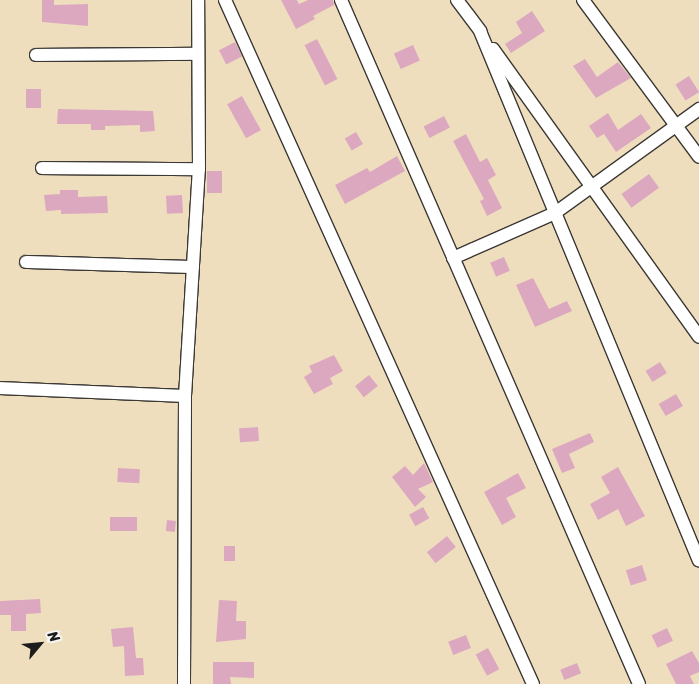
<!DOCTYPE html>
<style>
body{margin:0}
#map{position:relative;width:699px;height:684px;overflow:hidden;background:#efdebe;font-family:Sriracha,sans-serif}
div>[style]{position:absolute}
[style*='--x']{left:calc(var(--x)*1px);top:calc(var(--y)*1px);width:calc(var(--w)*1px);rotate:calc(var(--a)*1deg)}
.building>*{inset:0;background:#dca8bf;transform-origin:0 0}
.roads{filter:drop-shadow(1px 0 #3c3934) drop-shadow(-1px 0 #3c3934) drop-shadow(0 1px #3c3934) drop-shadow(0 -1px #3c3934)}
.minor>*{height:12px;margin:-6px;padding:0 6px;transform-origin:6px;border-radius:6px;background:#fff}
span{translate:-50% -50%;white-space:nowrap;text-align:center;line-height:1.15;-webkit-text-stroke:5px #f6f6f2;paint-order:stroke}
.north{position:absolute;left:15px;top:619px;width:50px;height:50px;-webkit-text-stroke:4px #f6f6f2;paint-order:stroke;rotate:62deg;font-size:14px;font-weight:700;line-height:20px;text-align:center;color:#1c1c1c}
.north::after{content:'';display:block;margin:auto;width:18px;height:22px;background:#1c1c1c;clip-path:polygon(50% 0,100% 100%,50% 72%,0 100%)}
</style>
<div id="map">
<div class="building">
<div style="clip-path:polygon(42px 0,54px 0,54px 5px,88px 4px,88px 26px,42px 22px)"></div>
<div style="clip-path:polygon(281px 0,297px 0,299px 4px,308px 0,333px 0,334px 5px,313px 16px,315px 19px,296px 29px)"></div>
<div style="clip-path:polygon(532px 11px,545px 31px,511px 53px,505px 44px,522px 33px,516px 22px)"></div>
<div style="left:317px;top:39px;width:45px;height:14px;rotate:63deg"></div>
<div style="left:235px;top:42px;width:16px;height:18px;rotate:63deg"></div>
<div style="left:413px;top:45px;width:17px;height:21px;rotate:66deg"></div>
<div style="clip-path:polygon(585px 59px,597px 77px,618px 62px,631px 78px,596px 98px,573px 66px)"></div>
<div style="left:689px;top:76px;width:19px;height:16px;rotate:58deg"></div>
<div style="left:26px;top:89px;width:15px;height:19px"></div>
<div style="left:242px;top:96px;width:39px;height:17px;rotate:61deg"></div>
<div style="clip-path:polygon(58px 109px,153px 111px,155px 131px,140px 132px,140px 125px,105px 126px,105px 130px,91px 130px,91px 124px,57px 124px)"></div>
<div style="clip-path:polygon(608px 113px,618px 130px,641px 114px,651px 128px,616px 152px,604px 134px,597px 138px,589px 126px)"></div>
<div style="left:444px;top:116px;width:13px;height:23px;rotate:63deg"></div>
<div style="left:356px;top:132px;width:14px;height:13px;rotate:60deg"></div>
<div style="clip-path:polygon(466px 134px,480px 162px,487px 158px,496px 175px,488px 180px,502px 208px,487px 216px,480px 201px,484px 199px,453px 141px)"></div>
<div style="clip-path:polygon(397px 156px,405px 171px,345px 204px,335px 185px,367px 168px,370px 172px)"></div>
<div style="left:207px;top:171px;width:15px;height:22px"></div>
<div style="left:649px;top:174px;width:17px;height:34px;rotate:54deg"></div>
<div style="clip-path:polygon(60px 190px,78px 190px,78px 197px,107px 196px,108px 213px,61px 214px,61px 210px,46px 211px,44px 195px,60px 194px)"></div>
<div style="left:182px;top:195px;width:18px;height:16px;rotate:87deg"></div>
<div style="left:504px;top:257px;width:15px;height:15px;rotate:67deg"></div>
<div style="clip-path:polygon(533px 278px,549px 309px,567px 301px,572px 311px,535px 327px,516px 285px)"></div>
<div style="clip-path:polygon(334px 355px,343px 371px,330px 378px,333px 384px,314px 394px,304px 377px,312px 372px,309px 366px)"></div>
<div style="left:660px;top:362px;width:13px;height:17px;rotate:58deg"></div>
<div style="left:369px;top:375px;width:14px;height:18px;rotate:51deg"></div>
<div style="left:676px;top:394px;width:14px;height:20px;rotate:60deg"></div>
<div style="left:258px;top:427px;width:14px;height:19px;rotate:86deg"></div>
<div style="clip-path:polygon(590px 433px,594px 442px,569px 454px,575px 468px,562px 473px,552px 449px)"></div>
<div style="clip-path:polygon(424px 463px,433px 482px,418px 489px,426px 497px,415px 507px,392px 477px,405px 466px,413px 475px)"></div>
<div style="clip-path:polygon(618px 467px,645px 516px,626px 526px,618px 509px,598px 520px,590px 504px,610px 493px,601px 477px)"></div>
<div style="left:118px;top:468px;width:22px;height:14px;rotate:3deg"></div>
<div style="clip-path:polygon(518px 473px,526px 488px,506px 498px,516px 517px,502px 525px,484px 492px)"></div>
<div style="left:423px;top:507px;width:13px;height:16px;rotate:61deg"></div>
<div style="left:110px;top:517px;width:27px;height:14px"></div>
<div style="left:167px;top:520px;width:9px;height:11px;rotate:6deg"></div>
<div style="left:447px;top:536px;width:14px;height:26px;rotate:51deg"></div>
<div style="left:224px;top:546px;width:11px;height:15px"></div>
<div style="left:642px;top:565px;width:16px;height:17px;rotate:72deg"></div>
<div style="clip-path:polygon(40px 599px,41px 613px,26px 614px,26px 631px,11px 631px,11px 615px,0 615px,0 601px)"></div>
<div style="clip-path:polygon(219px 600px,237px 601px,236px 621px,246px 621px,246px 639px,216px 642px)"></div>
<div style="clip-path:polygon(133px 627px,136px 658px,143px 658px,144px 675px,125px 676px,124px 646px,113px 647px,111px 629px)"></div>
<div style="left:667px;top:628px;width:14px;height:17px;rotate:65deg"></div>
<div style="left:466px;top:635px;width:14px;height:19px;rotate:69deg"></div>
<div style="left:488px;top:648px;width:24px;height:14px;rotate:62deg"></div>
<div style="clip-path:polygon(692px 651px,699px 663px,699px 672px,690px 676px,694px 684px,676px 684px,666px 664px)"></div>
<div style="clip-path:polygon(213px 662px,254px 662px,254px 678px,230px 677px,231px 684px,213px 684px)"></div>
<div style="left:577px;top:663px;width:11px;height:18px;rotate:68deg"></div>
</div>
<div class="roads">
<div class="minor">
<div style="--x:225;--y:0;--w:750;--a:65.76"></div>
<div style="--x:341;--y:0;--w:746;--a:66.46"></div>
<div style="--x:457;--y:0;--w:39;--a:53"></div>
<div style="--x:480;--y:31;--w:573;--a:67.55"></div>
<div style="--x:583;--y:0;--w:195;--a:53.5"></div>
<div style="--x:493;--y:49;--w:354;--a:54.4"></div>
<div style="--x:36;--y:55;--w:162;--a:-0.4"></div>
<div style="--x:42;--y:168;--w:157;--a:0.4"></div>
<div style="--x:453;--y:258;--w:111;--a:-23.8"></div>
<div style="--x:555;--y:213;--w:178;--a:-35.8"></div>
<div style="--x:26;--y:262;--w:167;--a:1.7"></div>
<div style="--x:0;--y:388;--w:185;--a:2.5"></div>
<div style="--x:184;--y:684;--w:288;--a:-89.8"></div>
<div style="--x:185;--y:396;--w:227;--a:-86.5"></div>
<div style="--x:199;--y:169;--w:169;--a:-90.3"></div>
</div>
</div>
<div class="north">N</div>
</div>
